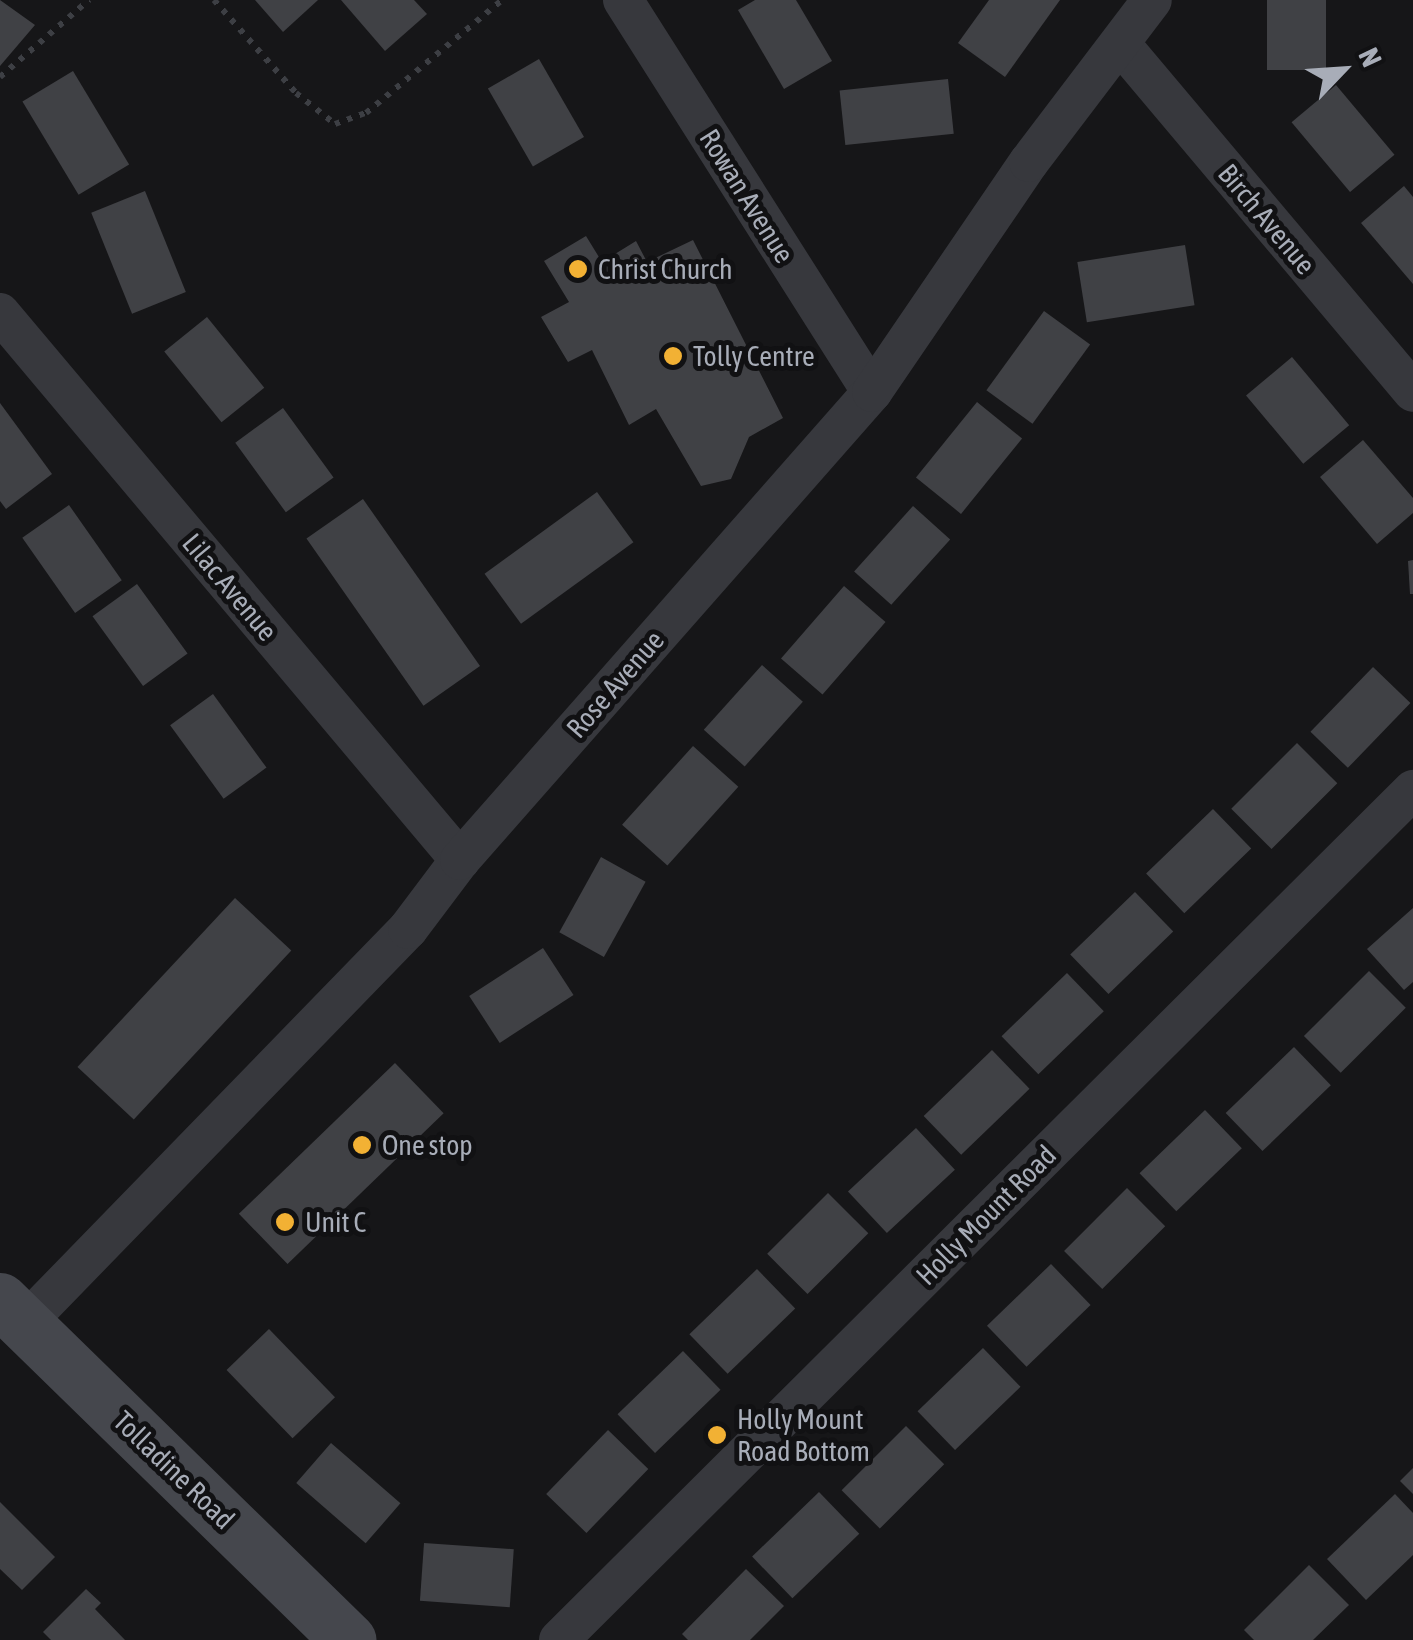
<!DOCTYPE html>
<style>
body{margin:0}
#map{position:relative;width:1413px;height:1640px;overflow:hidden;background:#161618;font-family:"Asap Condensed",sans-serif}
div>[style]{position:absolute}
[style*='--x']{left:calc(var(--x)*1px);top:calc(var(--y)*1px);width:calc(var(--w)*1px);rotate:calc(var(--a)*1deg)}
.building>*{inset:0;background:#404145;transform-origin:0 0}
.path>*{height:6px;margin-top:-3px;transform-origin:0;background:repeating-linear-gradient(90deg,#3d3f44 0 5px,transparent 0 13px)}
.minor>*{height:40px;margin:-20px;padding:0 20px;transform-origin:20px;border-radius:20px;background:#37383d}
.secondary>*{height:55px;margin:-27.5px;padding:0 27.5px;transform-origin:27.5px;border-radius:27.5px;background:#45474d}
.dots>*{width:28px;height:28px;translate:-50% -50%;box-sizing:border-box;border:5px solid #111113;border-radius:50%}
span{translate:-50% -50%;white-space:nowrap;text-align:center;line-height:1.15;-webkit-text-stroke:10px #111113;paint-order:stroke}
.street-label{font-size:28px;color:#a8adb8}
.poi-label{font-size:28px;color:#a8adb8}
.left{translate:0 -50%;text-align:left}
.north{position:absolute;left:1293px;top:20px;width:100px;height:100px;-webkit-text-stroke:8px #111113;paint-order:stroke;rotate:65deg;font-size:28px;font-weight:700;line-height:40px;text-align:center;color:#a8adb8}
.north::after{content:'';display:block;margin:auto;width:35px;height:45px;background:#a8adb8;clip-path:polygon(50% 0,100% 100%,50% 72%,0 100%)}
</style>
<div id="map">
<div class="building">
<div style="clip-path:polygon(0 0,35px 25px,0 66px)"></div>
<div style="clip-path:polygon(255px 0,318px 0,283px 32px)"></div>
<div style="clip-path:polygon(341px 0,414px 0,427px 14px,385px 51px)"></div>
<div style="clip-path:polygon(755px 0,796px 0,832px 61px,784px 89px,738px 10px)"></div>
<div style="clip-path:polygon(989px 0,1060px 0,1005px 77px,958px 43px)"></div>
<div style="left:1267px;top:0;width:59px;height:70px"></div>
<div style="left:539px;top:59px;width:90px;height:59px;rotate:60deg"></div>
<div style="left:73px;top:71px;width:109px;height:59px;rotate:59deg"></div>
<div style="left:948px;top:79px;width:55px;height:109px;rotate:84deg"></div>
<div style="left:1336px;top:85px;width:91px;height:58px;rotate:50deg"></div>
<div style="clip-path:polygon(1404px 186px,1413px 197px,1413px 284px,1361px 223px)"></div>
<div style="left:145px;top:191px;width:109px;height:58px;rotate:68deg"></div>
<div style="clip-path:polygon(586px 236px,602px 262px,636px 241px,647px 262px,693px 240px,783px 418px,749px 437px,731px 479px,701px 486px,656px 409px,629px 425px,592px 350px,568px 362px,541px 317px,569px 302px,544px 261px)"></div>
<div style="left:1185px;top:245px;width:61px;height:109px;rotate:81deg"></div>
<div style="left:1044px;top:311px;width:57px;height:98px;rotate:36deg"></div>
<div style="left:207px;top:317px;width:91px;height:55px;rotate:51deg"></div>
<div style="left:1292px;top:357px;width:89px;height:60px;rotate:50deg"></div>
<div style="left:977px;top:402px;width:58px;height:97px;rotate:39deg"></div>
<div style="clip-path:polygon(0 403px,52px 474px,6px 509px,0 501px)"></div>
<div style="left:283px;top:408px;width:86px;height:59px;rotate:54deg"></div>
<div style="clip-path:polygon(1363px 440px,1413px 498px,1413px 513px,1377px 544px,1320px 477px)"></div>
<div style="left:597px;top:492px;width:62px;height:139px;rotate:54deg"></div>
<div style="left:363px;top:499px;width:204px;height:69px;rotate:55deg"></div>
<div style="left:69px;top:505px;width:92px;height:57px;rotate:55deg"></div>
<div style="left:913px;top:506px;width:50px;height:88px;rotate:42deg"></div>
<div style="clip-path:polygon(1413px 560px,1413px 594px,1410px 594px,1408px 561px)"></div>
<div style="left:137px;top:584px;width:86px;height:55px;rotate:54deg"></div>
<div style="left:844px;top:586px;width:55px;height:96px;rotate:41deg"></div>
<div style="left:762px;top:665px;width:55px;height:87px;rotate:42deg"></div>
<div style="left:1373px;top:667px;width:52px;height:90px;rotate:44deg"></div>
<div style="left:213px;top:694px;width:91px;height:53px;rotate:54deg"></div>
<div style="left:1297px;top:743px;width:57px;height:93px;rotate:45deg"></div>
<div style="left:693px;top:746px;width:61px;height:106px;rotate:42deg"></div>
<div style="left:1213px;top:809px;width:55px;height:93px;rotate:46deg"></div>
<div style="left:601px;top:857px;width:51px;height:86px;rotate:29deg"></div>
<div style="left:1135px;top:892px;width:55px;height:90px;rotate:46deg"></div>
<div style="left:235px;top:898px;width:77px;height:231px;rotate:43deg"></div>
<div style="clip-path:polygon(1413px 908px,1413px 982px,1404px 990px,1367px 949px)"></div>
<div style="left:543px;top:948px;width:56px;height:88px;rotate:57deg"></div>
<div style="left:1369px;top:971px;width:52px;height:92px;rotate:45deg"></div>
<div style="left:1067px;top:973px;width:53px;height:91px;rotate:46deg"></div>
<div style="left:1294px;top:1047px;width:53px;height:95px;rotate:46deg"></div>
<div style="left:992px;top:1050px;width:54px;height:95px;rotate:46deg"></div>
<div style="left:395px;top:1063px;width:70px;height:217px;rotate:46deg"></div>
<div style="left:1205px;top:1110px;width:53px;height:91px;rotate:46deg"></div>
<div style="left:916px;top:1128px;width:57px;height:93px;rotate:47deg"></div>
<div style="left:1127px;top:1188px;width:54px;height:89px;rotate:45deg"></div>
<div style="left:828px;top:1193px;width:57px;height:86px;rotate:45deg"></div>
<div style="left:1051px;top:1264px;width:57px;height:89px;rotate:46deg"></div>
<div style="left:757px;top:1269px;width:55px;height:94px;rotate:46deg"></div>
<div style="left:269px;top:1329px;width:95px;height:59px;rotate:46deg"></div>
<div style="left:983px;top:1348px;width:54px;height:91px;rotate:46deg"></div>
<div style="left:683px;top:1351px;width:54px;height:91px;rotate:46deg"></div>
<div style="left:906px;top:1426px;width:54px;height:91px;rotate:45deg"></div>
<div style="left:608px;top:1430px;width:56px;height:89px;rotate:44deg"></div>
<div style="left:331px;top:1443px;width:92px;height:53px;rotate:41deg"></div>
<div style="clip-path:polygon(1413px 1468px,1413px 1494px,1400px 1481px)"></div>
<div style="left:819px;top:1492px;width:58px;height:93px;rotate:46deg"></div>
<div style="clip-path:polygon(1395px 1494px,1413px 1513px,1413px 1555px,1366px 1600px,1327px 1559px)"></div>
<div style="clip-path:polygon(0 1502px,55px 1557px,22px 1590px,0 1569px)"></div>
<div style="left:424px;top:1543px;width:90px;height:58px;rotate:4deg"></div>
<div style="clip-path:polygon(1309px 1565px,1349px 1605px,1313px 1640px,1254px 1640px,1244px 1630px)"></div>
<div style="clip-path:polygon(746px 1569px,784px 1606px,750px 1640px,688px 1640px,682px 1634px)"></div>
<div style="clip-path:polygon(86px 1589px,101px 1603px,95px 1609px,125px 1640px,51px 1640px,43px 1632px)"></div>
</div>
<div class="path">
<div style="--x:214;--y:0;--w:124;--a:48.6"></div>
<div style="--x:296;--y:93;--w:50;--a:38.5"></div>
<div style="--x:335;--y:124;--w:33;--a:-20"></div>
<div style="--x:366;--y:113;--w:177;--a:-39.7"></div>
<div style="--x:0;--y:77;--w:118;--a:-40.9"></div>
</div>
<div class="minor">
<div style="--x:623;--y:0;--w:464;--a:57.6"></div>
<div style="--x:1122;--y:46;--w:452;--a:49.9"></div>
<div style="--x:0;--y:313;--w:715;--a:49.94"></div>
<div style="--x:24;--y:1324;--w:551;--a:-45.81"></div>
<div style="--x:408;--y:929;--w:86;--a:-53"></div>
<div style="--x:460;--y:860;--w:624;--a:-48.64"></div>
<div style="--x:872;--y:392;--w:278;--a:-55.7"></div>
<div style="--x:1029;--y:162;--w:203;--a:-52.8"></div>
<div style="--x:559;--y:1640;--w:1205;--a:-44.87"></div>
</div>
<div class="secondary">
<div style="--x:0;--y:1300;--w:487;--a:44.3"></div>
</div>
<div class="dots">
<div style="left:578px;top:269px;background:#f2b134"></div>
<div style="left:673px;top:356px;background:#f2b134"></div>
<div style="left:362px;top:1145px;background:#f2b134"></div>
<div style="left:285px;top:1222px;background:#f2b134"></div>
<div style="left:717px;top:1435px;background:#f2b134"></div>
</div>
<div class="street-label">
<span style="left:747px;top:196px;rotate:58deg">Rowan Avenue</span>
<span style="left:1267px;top:219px;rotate:50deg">Birch Avenue</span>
<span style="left:230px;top:587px;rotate:50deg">Lilac Avenue</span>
<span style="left:615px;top:684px;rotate:-49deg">Rose Avenue</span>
<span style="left:986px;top:1215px;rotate:-45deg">Holly Mount Road</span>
<span style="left:174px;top:1470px;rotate:44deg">Tolladine Road</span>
</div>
<div class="poi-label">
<span class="left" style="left:598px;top:269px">Christ Church</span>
<span class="left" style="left:693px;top:356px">Tolly Centre</span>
<span class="left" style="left:382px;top:1145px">One stop</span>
<span class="left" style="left:305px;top:1222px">Unit C</span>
<span class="left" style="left:737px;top:1435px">Holly Mount<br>Road Bottom</span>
</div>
<div class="north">N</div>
</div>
